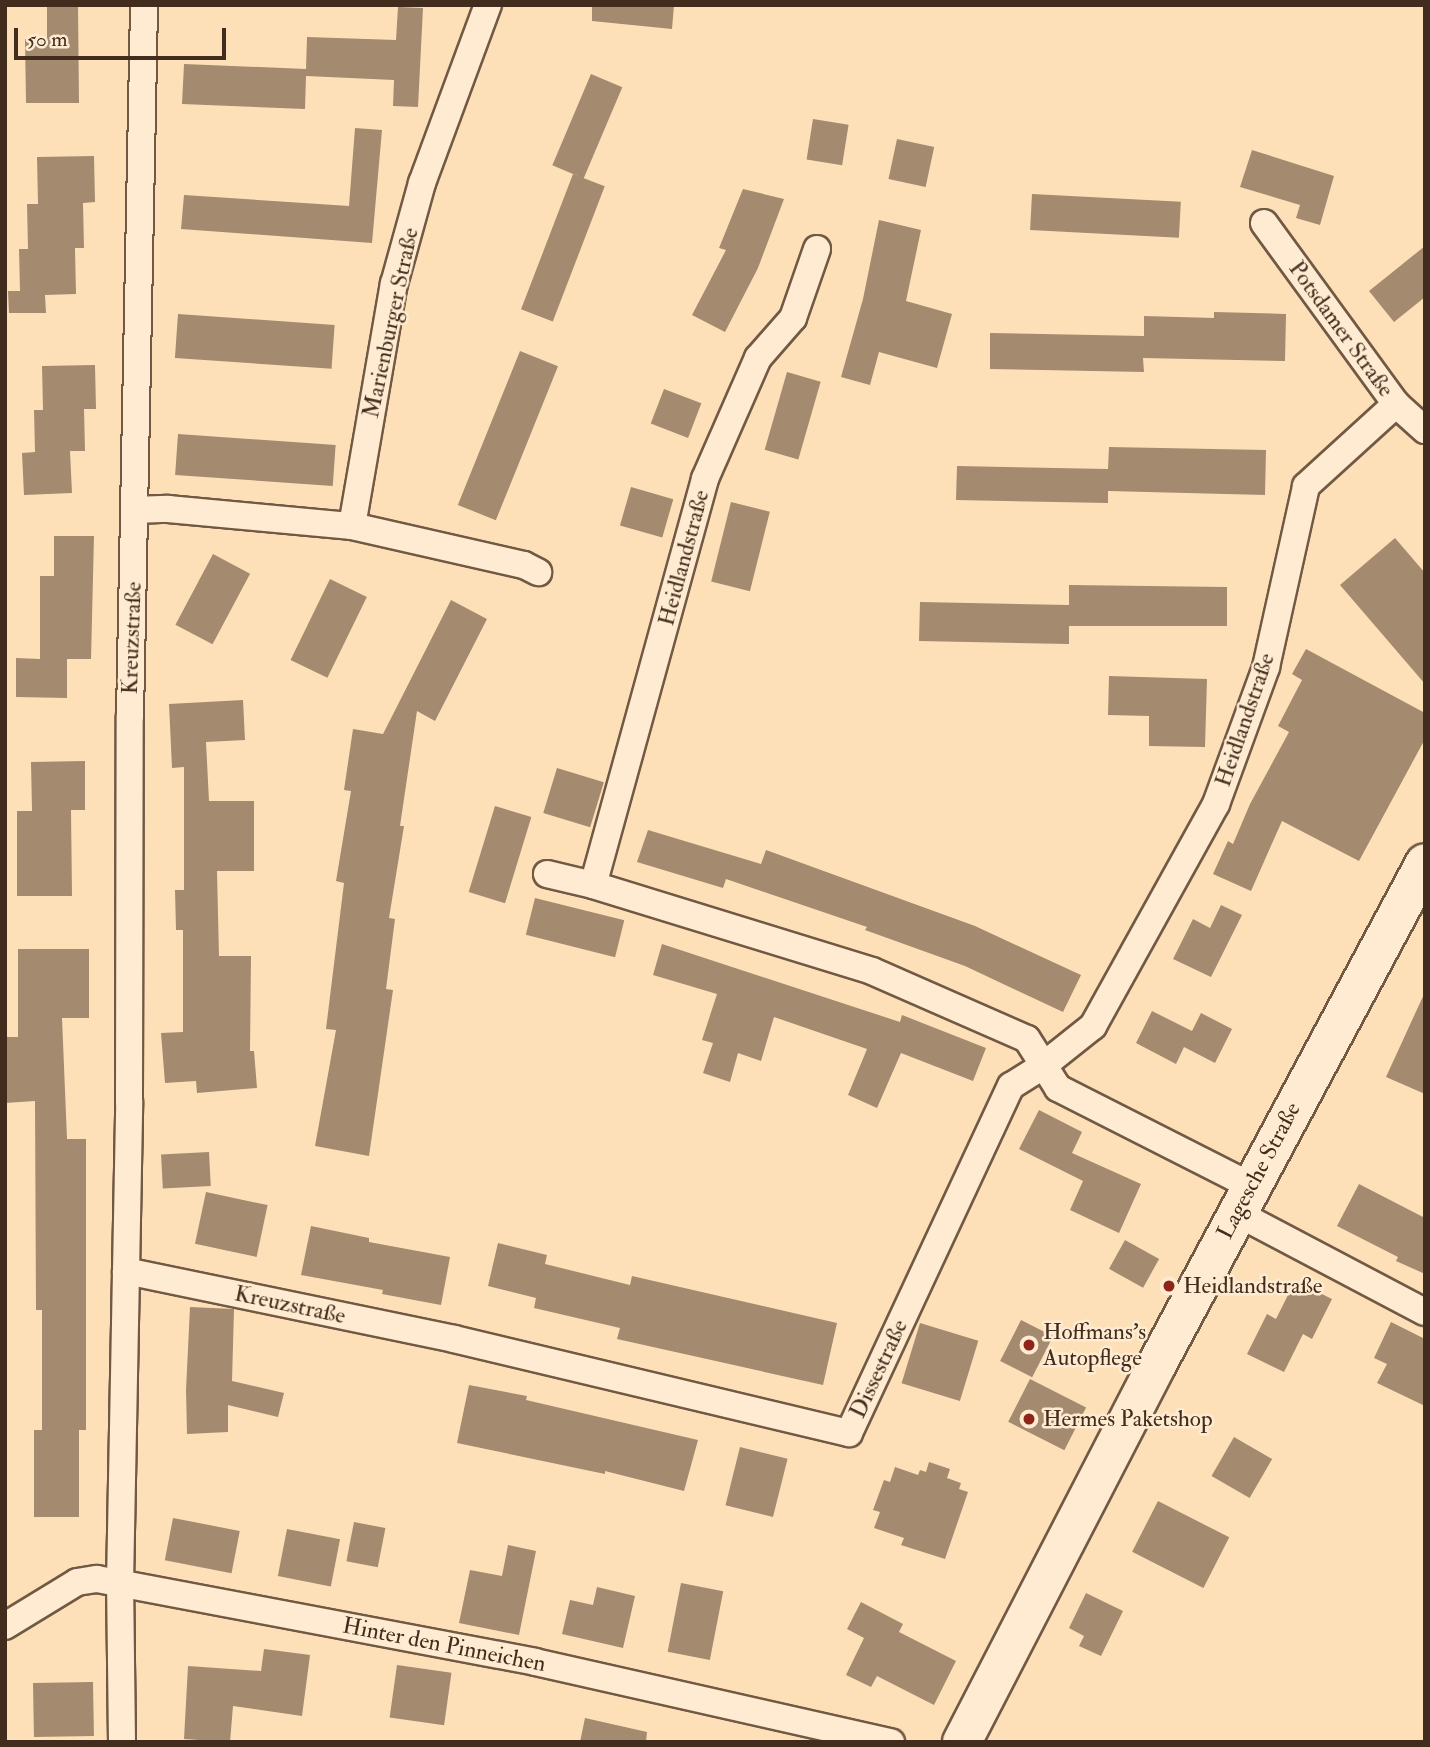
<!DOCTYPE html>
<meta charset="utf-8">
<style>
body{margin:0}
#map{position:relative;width:1430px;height:1747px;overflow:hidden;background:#fee0b8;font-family:"IM FELL Double Pica",serif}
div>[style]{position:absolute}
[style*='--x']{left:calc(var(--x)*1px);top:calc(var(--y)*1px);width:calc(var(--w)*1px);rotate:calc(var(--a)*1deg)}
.building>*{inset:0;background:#a48a6e;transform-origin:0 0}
.roads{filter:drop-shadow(2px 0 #715944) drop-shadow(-2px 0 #715944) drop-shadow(0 2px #715944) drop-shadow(0 -2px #715944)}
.street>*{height:26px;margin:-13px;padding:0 13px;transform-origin:13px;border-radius:13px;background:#feebd1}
.secondary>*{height:38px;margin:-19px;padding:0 19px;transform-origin:19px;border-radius:19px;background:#feebd1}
.dots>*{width:19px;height:19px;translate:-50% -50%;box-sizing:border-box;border:4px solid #feebd1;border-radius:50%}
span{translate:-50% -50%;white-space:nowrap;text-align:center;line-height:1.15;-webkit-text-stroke:5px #feebd1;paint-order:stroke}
.street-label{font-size:23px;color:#422c1d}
.poi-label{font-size:23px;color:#422c1d}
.left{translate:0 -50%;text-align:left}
.frame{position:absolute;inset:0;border:7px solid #422c1d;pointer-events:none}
.scale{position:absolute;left:14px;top:28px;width:212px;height:32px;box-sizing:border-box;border:4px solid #422c1d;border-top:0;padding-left:9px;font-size:21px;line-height:24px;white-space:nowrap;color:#422c1d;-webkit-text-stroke:5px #feebd1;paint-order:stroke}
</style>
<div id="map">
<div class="building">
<div style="clip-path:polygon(47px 5px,78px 5px,79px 103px,26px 103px,25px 39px,47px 38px)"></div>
<div style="clip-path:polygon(592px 5px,674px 5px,672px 29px,592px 21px)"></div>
<div style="clip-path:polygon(398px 7px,423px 8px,418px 107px,393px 106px,394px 80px,306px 76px,305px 109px,182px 104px,184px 64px,306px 69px,307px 37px,396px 40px)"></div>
<div style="left:591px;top:74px;width:34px;height:99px;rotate:23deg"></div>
<div style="left:813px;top:119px;width:36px;height:41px;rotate:9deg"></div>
<div style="clip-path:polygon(355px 128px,382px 130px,372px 243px,181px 229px,184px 195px,349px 206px)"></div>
<div style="left:897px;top:139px;width:38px;height:41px;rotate:12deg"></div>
<div style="clip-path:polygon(1252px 150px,1334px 176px,1320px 225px,1296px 218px,1300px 205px,1240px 187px)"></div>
<div style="clip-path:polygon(94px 156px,95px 202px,83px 203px,84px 248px,75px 248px,76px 294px,45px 295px,46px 313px,9px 313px,8px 291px,20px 291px,19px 249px,28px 249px,27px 204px,38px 204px,37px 157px)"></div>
<div style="left:573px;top:174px;width:34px;height:145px;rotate:21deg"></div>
<div style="clip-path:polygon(743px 189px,784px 199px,758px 268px,725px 332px,692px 315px,726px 250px,719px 248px)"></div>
<div style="left:1032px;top:194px;width:149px;height:36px;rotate:3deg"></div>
<div style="clip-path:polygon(879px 220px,921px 230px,906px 301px,952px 314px,937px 368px,879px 352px,870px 385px,841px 377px,863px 299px)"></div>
<div style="clip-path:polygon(1425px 246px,1425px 297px,1394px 322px,1369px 291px)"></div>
<div style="clip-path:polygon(1214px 312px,1286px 314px,1285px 361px,1143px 358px,1144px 372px,990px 369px,990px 333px,1144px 336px,1144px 316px,1214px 318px)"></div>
<div style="left:178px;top:314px;width:157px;height:44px;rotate:4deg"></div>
<div style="left:520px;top:351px;width:41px;height:166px;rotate:22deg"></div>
<div style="clip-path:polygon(95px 365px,96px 409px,84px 409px,85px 451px,70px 451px,72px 493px,24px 495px,22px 453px,35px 452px,34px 410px,43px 410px,42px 366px)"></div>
<div style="left:787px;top:372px;width:35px;height:81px;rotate:16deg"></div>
<div style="left:664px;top:389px;width:40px;height:37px;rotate:21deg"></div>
<div style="left:178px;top:434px;width:158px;height:41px;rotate:4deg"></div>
<div style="clip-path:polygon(1109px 447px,1266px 450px,1265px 495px,1108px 491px,1108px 503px,956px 500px,957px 466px,1108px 469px)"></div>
<div style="left:631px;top:487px;width:44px;height:40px;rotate:16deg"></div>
<div style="left:731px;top:502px;width:40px;height:82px;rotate:14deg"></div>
<div style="clip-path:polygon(54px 536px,94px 536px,91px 659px,67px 659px,67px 698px,16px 697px,16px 658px,40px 659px,40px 576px,54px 576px)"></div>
<div style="clip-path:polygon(1395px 538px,1425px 573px,1425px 684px,1340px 585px)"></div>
<div style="left:213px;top:554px;width:42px;height:80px;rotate:28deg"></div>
<div style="left:330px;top:579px;width:41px;height:90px;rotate:26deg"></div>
<div style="clip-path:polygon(1069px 585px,1227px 587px,1227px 626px,1069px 626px,1069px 644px,919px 641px,920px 602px,1069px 605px)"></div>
<div style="clip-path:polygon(451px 600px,487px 619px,435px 721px,417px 711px,400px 826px,404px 826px,389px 918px,395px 919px,386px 989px,393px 990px,369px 1156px,315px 1146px,336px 1030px,326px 1029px,344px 883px,336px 881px,351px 791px,344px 790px,353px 729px,383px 734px)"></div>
<div style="clip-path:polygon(1306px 649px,1425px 713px,1425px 739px,1359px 861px,1282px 821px,1251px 891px,1213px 874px,1228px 841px,1233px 844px,1250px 804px,1289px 732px,1278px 726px,1302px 680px,1292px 674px)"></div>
<div style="clip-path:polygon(1109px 676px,1207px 679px,1205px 747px,1149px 746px,1149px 716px,1108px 715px)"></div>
<div style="clip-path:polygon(243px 700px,245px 740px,206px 742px,209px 801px,254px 801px,254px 871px,217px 871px,219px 956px,251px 956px,250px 1051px,254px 1051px,257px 1088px,197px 1093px,196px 1081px,165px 1083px,161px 1033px,183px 1032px,183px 930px,176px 930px,175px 890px,184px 890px,184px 767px,172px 768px,169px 704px)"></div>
<div style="clip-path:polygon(85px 761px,85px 810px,71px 810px,72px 896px,17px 896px,17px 811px,32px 811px,31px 762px)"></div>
<div style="left:557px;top:768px;width:49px;height:47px;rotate:17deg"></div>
<div style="left:495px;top:806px;width:38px;height:90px;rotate:17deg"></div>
<div style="clip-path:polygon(648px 830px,761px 864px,766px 850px,975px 926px,1081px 975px,1063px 1012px,965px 966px,865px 930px,867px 927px,726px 879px,723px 888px,637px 862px)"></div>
<div style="left:535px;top:898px;width:92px;height:38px;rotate:14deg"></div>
<div style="clip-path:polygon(1221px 905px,1242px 915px,1211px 977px,1173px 959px,1193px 919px,1210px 928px)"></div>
<div style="clip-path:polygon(662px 944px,900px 1022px,902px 1015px,986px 1048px,973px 1081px,901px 1053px,877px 1108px,848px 1095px,867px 1049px,774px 1017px,761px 1061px,738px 1053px,730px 1082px,703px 1073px,713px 1043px,702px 1040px,717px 994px,653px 975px)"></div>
<div style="clip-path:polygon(18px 949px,89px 949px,89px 1018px,62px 1018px,67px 1139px,86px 1139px,86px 1430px,79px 1430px,79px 1517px,34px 1517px,34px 1430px,42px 1430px,42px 1310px,36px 1310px,35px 1101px,5px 1103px,5px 1037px,18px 1037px)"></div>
<div style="clip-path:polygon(1425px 992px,1425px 1094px,1386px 1077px)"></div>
<div style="clip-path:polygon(1152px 1011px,1192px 1031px,1191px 1033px,1201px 1013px,1232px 1029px,1215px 1063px,1184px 1047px,1176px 1064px,1136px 1043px)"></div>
<div style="clip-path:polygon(1039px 1110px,1082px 1132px,1072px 1153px,1141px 1184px,1119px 1233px,1070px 1210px,1083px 1181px,1019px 1149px)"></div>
<div style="left:209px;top:1152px;width:34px;height:48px;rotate:87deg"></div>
<div style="clip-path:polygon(1359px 1184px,1425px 1218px,1425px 1274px,1396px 1261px,1398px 1257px,1337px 1226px)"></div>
<div style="left:206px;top:1192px;width:63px;height:53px;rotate:12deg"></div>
<div style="clip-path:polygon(311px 1226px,369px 1238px,369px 1242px,450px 1257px,441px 1305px,382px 1294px,383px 1290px,301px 1275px)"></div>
<div style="left:1125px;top:1240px;width:39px;height:33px;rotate:29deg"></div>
<div style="clip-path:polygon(498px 1243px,547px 1255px,545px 1264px,630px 1285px,632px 1276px,837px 1323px,823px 1385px,617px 1339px,620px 1328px,534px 1308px,536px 1298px,488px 1286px)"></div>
<div style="clip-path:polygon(1295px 1281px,1332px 1299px,1312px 1339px,1303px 1334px,1284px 1372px,1247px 1354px,1267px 1314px,1276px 1319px)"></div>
<div style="clip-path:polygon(190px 1307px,234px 1309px,232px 1381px,284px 1393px,278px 1417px,228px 1405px,228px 1432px,187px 1434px,186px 1390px)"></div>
<div style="left:1021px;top:1320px;width:36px;height:46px;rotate:27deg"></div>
<div style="clip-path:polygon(1391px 1322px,1425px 1339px,1425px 1406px,1377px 1383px,1387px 1364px,1374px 1358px)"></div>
<div style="left:920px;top:1323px;width:61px;height:63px;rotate:17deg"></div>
<div style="left:1030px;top:1379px;width:63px;height:48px;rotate:27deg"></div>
<div style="clip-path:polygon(469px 1385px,527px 1396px,526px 1400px,698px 1440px,684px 1491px,605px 1471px,605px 1474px,457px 1443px)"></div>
<div style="left:1234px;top:1437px;width:44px;height:45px;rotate:30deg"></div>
<div style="left:740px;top:1447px;width:49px;height:60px;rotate:14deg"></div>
<div style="clip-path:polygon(929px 1462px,950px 1469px,947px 1478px,961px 1483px,959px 1489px,968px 1492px,945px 1559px,901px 1545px,904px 1538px,874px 1528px,880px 1512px,873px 1510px,884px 1480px,890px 1482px,895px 1467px,918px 1475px,920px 1470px,926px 1472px)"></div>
<div style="left:1158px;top:1501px;width:80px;height:57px;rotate:27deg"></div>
<div style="left:173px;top:1518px;width:68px;height:43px;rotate:11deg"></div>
<div style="left:354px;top:1522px;width:32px;height:40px;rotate:11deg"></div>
<div style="left:287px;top:1529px;width:54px;height:48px;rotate:11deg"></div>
<div style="clip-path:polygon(508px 1545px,536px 1551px,519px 1635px,459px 1623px,470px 1570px,502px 1576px)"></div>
<div style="left:681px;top:1583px;width:43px;height:70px;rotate:11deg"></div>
<div style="clip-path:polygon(597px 1587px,635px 1596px,623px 1648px,562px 1634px,570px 1600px,593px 1605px)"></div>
<div style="clip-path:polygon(1086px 1593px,1123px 1611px,1101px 1656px,1079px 1646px,1084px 1636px,1069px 1628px)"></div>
<div style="clip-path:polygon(861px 1602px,903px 1624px,899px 1632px,956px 1661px,934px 1705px,877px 1676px,871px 1687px,846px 1675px,864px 1638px,847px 1629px)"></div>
<div style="clip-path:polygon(264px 1649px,310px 1655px,302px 1716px,233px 1706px,230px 1742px,184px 1739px,188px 1666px,261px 1671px)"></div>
<div style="left:397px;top:1665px;width:55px;height:53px;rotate:8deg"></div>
<div style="left:93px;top:1682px;width:54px;height:60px;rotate:89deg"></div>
<div style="clip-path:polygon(585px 1718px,647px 1732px,646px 1742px,580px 1742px)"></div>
</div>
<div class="roads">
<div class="street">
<div style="--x:1264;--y:223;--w:224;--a:53.9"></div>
<div style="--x:1396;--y:404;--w:39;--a:42"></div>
<div style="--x:817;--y:249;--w:73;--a:109.2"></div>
<div style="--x:793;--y:318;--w:53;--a:131.2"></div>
<div style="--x:758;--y:358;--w:132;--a:113.7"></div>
<div style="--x:705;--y:479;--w:421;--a:105.4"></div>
<div style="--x:593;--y:885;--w:292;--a:17.1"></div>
<div style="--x:872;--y:971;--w:169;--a:23.7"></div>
<div style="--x:1027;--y:1039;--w:58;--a:57.7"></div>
<div style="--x:1058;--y:1088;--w:216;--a:26.9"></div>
<div style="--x:134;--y:510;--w:34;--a:-2"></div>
<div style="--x:168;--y:509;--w:185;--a:5.3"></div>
<div style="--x:352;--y:526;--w:246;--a:-80.2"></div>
<div style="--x:394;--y:284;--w:105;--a:-74.5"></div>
<div style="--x:422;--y:183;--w:190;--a:-69.7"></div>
<div style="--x:352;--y:526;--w:176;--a:12.8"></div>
<div style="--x:524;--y:565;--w:16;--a:27"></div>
<div style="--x:547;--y:874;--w:47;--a:13.4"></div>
<div style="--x:1237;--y:1213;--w:212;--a:27.8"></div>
<div style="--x:126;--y:1271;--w:335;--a:11.7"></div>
<div style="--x:454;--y:1339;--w:406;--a:13.4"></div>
<div style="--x:849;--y:1433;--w:383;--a:-65"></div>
<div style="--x:1011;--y:1086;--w:39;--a:-32"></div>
<div style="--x:1044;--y:1065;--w:63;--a:-38.5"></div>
<div style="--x:1093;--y:1026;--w:254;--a:-61"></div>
<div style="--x:1216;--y:804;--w:146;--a:-69.9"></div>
<div style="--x:1266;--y:667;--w:185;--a:-77.5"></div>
<div style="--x:1306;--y:486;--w:122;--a:-42.3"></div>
<div style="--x:5;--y:1626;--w:84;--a:-31.4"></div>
<div style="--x:77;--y:1582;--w:20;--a:-9"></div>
<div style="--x:97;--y:1579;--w:446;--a:10.7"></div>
<div style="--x:535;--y:1662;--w:365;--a:12.7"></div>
<div style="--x:122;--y:1742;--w:158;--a:-90.7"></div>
<div style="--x:120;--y:1584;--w:483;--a:-88.9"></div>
<div style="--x:129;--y:1101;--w:385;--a:-89.9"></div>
<div style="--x:130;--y:716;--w:711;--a:-88.87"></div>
</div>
<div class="secondary">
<div style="--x:962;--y:1742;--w:423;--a:-62.7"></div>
<div style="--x:1156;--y:1366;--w:570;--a:-61.86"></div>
</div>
</div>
<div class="dots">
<div style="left:1169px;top:1286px;background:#8f2418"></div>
<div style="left:1029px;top:1345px;background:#8f2418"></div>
<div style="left:1029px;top:1419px;background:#8f2418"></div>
</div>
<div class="street-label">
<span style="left:391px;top:323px;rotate:-78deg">Marienburger Straße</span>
<span style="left:1341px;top:329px;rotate:54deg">Potsdamer Straße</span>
<span style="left:684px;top:558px;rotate:-75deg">Heidlandstraße</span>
<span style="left:132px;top:638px;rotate:-88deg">Kreuzstraße</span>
<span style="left:1245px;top:720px;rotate:-71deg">Heidlandstraße</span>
<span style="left:1259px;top:1171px;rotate:-62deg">Lagesche Straße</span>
<span style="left:290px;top:1305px;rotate:12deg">Kreuzstraße</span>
<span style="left:879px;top:1369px;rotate:-65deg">Dissestraße</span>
<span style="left:444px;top:1645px;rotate:11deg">Hinter den Pinneichen</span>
</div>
<div class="poi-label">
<span class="left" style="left:1183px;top:1286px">Heidlandstraße</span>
<span class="left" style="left:1043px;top:1345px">Hoffmans's<br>Autopflege</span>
<span class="left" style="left:1043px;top:1419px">Hermes Paketshop</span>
</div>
<div class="frame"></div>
<div class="scale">50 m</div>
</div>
